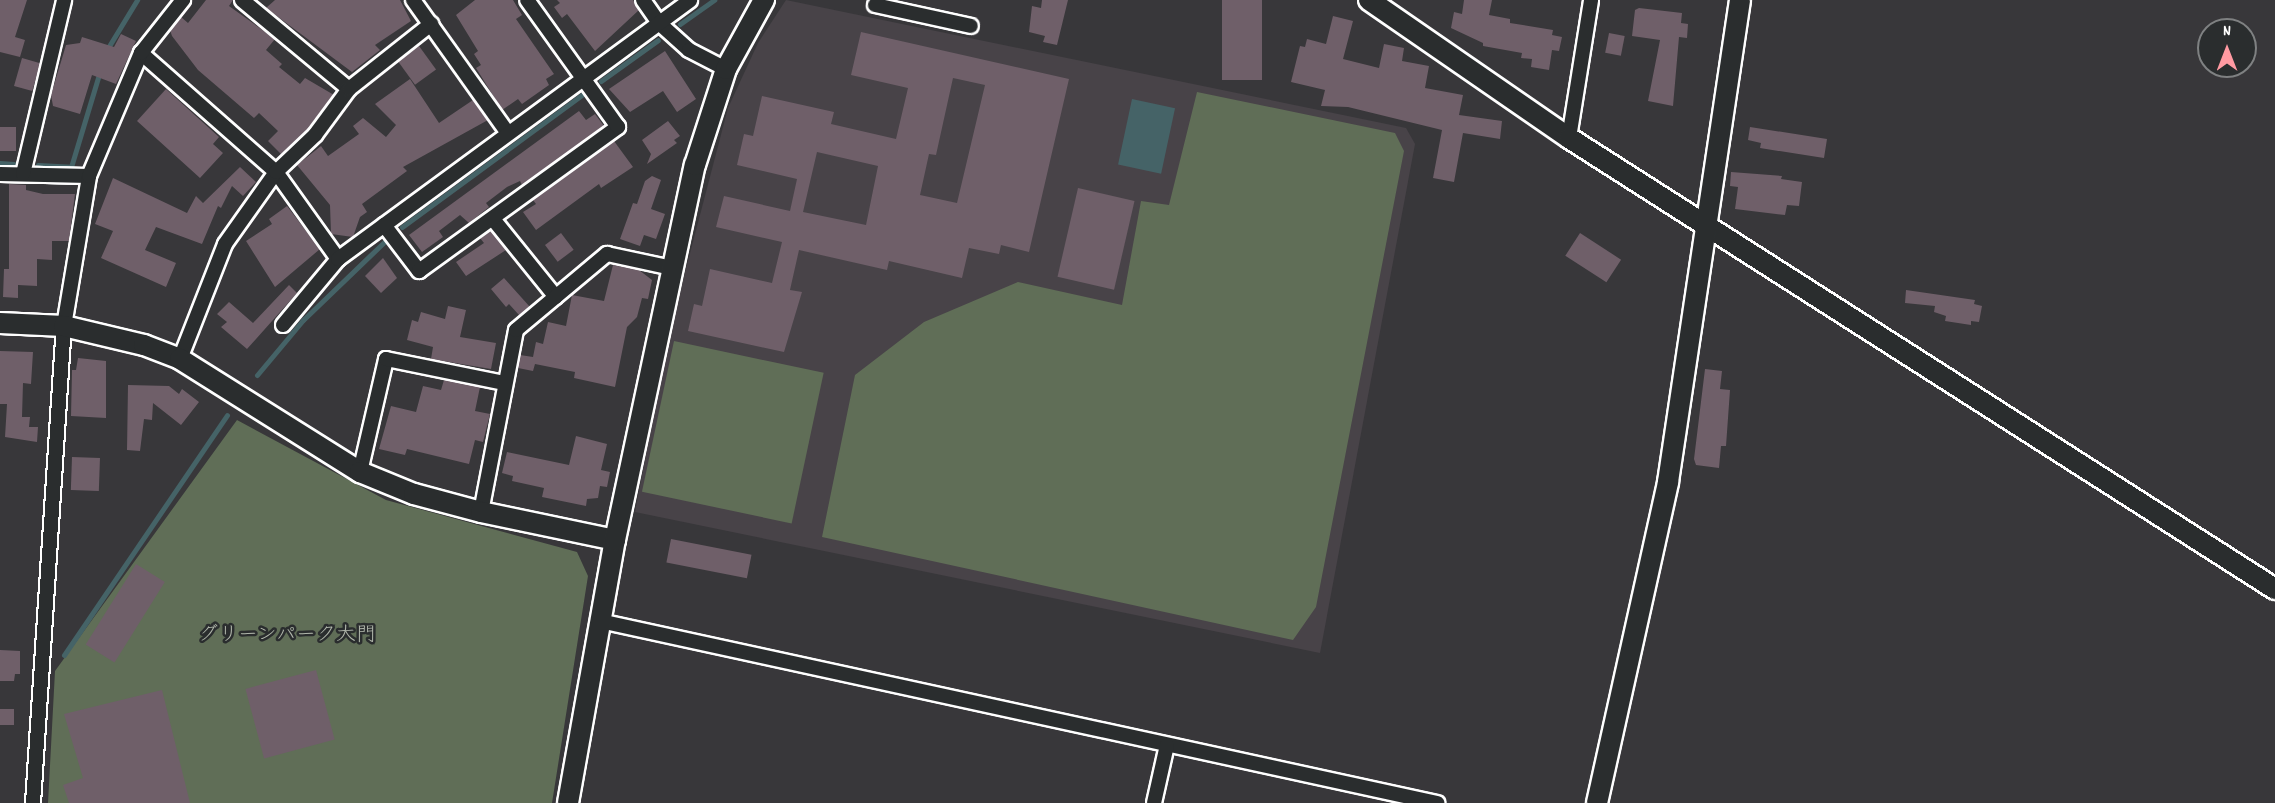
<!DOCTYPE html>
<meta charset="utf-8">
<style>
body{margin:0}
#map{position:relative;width:2275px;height:803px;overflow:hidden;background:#38373a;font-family:Dekko,"Klee One",sans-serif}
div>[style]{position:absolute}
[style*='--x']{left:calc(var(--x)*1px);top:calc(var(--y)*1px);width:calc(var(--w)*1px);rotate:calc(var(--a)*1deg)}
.built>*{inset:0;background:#484348}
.green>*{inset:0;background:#606e57;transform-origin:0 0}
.water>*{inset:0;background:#456367;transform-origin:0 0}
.stream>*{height:5px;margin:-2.5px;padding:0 2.5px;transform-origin:2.5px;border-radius:2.5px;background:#456367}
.building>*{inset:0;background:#6f5f69;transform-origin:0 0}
.roads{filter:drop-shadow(2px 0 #fff) drop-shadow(-2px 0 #fff) drop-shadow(0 2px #fff) drop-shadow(0 -2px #fff)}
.street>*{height:14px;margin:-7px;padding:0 7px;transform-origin:7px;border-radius:7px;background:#2a2d2e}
.secondary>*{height:20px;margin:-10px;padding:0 10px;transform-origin:10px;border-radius:10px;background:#2a2d2e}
span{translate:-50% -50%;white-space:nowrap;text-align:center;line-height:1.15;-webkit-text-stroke:5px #2a2d2e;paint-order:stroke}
.park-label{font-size:20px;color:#b0b6ab}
.north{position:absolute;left:2197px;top:18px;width:60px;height:60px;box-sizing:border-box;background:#2a2d2e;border:2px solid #7f8182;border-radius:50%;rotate:0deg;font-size:16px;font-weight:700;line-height:24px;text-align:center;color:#fff}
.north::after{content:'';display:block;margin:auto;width:21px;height:27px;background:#ff9aa2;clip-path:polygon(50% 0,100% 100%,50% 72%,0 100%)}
</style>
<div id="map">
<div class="built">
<div style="clip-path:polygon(786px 0,1406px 128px,1415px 144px,1320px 653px,635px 512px,671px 326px,728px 108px,758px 43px)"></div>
</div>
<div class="green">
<div style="clip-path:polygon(1197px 92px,1395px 133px,1404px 151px,1316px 607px,1293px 640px,822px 537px,855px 375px,924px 322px,1018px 282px,1122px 305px,1141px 201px,1169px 205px)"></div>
<div style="left:674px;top:341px;width:153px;height:154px;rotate:12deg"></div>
<div style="clip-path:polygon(237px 420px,386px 500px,577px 552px,588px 576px,552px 803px,48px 803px,55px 671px)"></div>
</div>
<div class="water">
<div style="left:1132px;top:99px;width:44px;height:67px;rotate:12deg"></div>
</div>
<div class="stream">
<div style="--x:680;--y:24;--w:42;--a:-35.2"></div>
<div style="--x:106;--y:51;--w:60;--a:-58.7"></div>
<div style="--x:601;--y:81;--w:70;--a:-35.7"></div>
<div style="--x:0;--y:163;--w:14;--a:4"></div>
<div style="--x:38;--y:165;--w:33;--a:3"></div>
<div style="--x:71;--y:167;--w:100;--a:-73.2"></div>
<div style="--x:402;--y:227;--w:223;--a:-36.3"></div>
<div style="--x:257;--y:375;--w:72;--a:-50.1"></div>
<div style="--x:303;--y:320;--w:114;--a:-43.9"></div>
<div style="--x:64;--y:655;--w:290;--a:-55.8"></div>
</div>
<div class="building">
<div style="clip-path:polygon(0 0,27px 0,15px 37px,25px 40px,20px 57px,0 52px)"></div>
<div style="clip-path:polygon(206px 0,233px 0,229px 6px,275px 39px,266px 50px,282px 64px,279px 67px,300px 84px,305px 78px,334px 95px,306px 131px,281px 154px,268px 141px,278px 131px,259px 113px,254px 118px,198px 70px,172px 36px,170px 30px,181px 17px,188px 23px)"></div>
<div style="clip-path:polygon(275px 0,400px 0,411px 21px,375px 45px,380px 50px,352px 72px,266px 8px)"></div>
<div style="clip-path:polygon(475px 0,513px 0,522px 15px,516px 19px,554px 74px,546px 79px,549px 85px,522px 104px,518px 99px,502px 110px,476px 68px,481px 65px,474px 54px,478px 51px,456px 15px)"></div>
<div style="clip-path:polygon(557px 0,633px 0,639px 10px,595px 51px,567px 14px,562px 18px,554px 7px,560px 3px)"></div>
<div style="clip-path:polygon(1042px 0,1068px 0,1057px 45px,1043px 42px,1045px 36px,1029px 32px,1032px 6px,1041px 8px)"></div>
<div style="left:1222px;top:0;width:40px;height:80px"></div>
<div style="clip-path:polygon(1464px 0,1492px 0,1489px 15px,1510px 19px,1510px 23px,1553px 30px,1552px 35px,1562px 37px,1559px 51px,1552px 50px,1549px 70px,1531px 67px,1532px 59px,1521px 58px,1522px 53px,1483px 46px,1483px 43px,1451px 28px,1454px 12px,1462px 14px)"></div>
<div style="clip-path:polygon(1639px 8px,1682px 13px,1681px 23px,1688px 24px,1687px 38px,1679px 37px,1673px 106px,1648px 101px,1660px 40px,1632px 36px,1635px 10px)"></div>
<div style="clip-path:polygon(1333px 16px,1353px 21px,1343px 59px,1379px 68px,1384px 44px,1404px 48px,1402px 61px,1429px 66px,1425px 88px,1463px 95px,1459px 115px,1502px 121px,1500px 139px,1463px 133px,1454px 182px,1433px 178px,1442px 130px,1348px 107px,1321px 106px,1325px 90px,1291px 82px,1300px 46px,1305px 47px,1307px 39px,1326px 44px)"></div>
<div style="clip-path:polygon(evenodd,861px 32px,1069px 79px,1029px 252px,1001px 245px,999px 254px,969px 248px,962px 278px,889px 261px,887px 270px,799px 250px,790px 290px,802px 292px,784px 352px,688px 331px,694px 304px,702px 306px,710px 269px,772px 283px,782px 242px,716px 227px,724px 196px,790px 211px,797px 179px,737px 165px,744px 134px,753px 136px,762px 96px,834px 112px,831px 124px,896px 139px,908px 88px,851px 75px,861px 32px,953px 78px,985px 85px,957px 203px,920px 195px,929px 154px,936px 155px,953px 78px,861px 32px,817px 152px,878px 166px,866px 225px,803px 212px,817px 152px)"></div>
<div style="left:1609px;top:33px;width:16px;height:20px;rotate:11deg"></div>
<div style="clip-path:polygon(121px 34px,136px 41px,116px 84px,92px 75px,80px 114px,53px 106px,51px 95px,66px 45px,80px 43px,82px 37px,114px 47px)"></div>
<div style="left:419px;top:46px;width:29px;height:26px;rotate:54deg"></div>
<div style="clip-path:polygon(665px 51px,696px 99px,677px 112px,663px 91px,630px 112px,609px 89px)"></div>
<div style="left:22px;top:58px;width:19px;height:29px;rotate:16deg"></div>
<div style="clip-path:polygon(410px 79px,439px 123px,473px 100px,488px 120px,403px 167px,407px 171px,362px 204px,367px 212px,360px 217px,353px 237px,331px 234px,330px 205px,297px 165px,321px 146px,328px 156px,359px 134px,353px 126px,363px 118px,386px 137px,396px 125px,375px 104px)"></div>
<div style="clip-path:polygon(166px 89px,219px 137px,213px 144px,223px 153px,200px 178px,137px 121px)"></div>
<div style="clip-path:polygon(579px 111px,586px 120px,595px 114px,604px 126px,522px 185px,520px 181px,507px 187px,486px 203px,489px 207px,469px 223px,460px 215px,439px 231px,443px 237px,422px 252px,409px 235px)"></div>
<div style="clip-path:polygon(668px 121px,680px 136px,674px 140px,677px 143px,647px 164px,651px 154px,642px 140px)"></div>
<div style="left:0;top:127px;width:16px;height:24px"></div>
<div style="clip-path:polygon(1750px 127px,1827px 139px,1824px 158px,1760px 148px,1761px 143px,1748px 140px)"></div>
<div style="clip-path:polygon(614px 141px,633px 167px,601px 188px,599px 184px,536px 230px,523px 212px,536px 204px,533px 200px)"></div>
<div style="clip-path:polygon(240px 167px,256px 182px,243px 196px,232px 186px,221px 208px,218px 206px,202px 244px,156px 227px,145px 250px,176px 263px,166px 287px,101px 258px,113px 231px,95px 224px,113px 178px,187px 213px,196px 196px,203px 203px)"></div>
<div style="clip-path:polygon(1731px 172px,1782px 176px,1781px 179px,1802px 182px,1799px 206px,1787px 205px,1785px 215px,1735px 209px,1738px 187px,1730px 186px)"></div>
<div style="clip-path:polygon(652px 176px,661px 180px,651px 209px,665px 214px,656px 239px,644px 235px,640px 246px,620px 239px,633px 203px,637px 204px,645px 181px)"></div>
<div style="clip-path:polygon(9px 184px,26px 185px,26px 190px,43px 194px,75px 194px,69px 241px,52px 241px,52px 260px,37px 259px,37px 286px,18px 285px,18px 298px,3px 297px,4px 269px,9px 269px)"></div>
<div style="left:1078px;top:188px;width:58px;height:91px;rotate:13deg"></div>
<div style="clip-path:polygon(287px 206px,320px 249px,275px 287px,246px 241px,272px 224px,269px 219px)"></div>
<div style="clip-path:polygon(491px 230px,506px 250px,466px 276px,456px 262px,484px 243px,480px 238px)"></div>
<div style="left:561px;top:233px;width:21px;height:20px;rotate:53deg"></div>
<div style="left:1580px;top:233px;width:49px;height:27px;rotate:33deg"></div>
<div style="clip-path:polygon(383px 258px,397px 278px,381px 293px,365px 276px)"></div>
<div style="clip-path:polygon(613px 265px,639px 270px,652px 280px,648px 299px,642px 298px,637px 317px,627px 327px,615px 387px,574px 378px,575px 372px,535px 364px,533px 371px,518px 368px,520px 355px,533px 357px,536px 342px,543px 344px,548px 322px,566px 326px,572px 295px,604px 301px)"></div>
<div style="clip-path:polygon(504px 278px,530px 307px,519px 315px,509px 304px,506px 307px,491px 289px)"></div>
<div style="clip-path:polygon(289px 285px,297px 293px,247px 349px,221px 327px,227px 322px,217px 314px,229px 302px,253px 323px)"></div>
<div style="clip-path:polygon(1906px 290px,1975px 300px,1974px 304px,1982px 306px,1979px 322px,1971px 321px,1971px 325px,1945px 321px,1946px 316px,1934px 312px,1935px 306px,1905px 303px)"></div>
<div style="clip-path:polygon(448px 306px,466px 310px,460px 337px,496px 343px,491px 369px,431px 359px,433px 347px,407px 340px,412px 320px,418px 322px,421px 312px,445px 319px)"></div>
<div style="clip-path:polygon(0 351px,33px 352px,31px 384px,23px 383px,22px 417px,30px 417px,29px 427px,38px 427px,37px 442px,5px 437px,7px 404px,0 404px)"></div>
<div style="clip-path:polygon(78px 358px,106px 361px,106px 418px,71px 416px,72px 370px,76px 370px)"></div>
<div style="clip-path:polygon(1705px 369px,1722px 371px,1720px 389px,1730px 390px,1726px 446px,1721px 446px,1719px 468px,1696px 465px,1694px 459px)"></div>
<div style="clip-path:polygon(444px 380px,480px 387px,475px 411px,490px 414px,483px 442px,475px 440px,469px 464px,407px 449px,405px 455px,379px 449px,391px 406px,416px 412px,423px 386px,441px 390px)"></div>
<div style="clip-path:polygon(128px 385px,169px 386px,179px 394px,182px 389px,199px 402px,181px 425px,153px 403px,152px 420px,144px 419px,140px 451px,127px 450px)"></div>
<div style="clip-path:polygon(576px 436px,607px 444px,601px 470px,610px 472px,607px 487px,600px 486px,598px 498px,587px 499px,586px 506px,542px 497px,544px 488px,512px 481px,513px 476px,502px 473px,507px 452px,569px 465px)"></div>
<div style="left:72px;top:457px;width:28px;height:33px;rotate:2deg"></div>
<div style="left:671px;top:539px;width:82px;height:24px;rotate:11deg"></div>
<div style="left:136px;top:564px;width:34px;height:95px;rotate:32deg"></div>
<div style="clip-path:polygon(0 650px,20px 651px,20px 674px,15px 674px,14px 681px,0 681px)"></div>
<div style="left:316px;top:670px;width:72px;height:73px;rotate:75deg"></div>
<div style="clip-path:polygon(162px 690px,190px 803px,69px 803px,63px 785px,83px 778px,64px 714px)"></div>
<div style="left:0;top:709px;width:14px;height:16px"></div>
</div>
<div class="roads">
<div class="street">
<div style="--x:242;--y:0;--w:139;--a:39.8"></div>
<div style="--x:413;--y:0;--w:162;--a:54.5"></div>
<div style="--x:643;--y:0;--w:28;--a:55"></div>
<div style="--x:659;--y:23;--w:40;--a:42"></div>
<div style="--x:689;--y:50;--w:42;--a:27.2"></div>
<div style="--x:875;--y:5;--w:98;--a:12.3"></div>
<div style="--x:141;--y:53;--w:180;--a:41.4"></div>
<div style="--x:276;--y:172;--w:107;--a:54.5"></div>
<div style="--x:1569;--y:138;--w:140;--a:-80.9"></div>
<div style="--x:0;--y:174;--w:89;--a:1.3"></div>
<div style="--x:23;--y:174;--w:179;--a:-76.7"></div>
<div style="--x:493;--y:219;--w:100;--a:51.1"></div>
<div style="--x:384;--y:225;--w:58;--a:52.7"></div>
<div style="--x:419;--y:271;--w:246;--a:-35.9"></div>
<div style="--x:618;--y:127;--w:156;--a:-125.6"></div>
<div style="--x:283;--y:325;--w:86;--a:-50.2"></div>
<div style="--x:338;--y:259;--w:437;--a:-36.3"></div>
<div style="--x:180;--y:359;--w:123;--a:-68.6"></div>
<div style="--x:225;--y:244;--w:88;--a:-54.7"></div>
<div style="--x:276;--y:172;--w:54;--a:-43.5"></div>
<div style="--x:315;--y:135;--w:57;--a:-53.5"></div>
<div style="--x:349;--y:89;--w:105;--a:-38.4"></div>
<div style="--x:360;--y:472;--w:116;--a:-77"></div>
<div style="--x:386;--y:359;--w:120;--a:11.5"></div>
<div style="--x:481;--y:512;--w:185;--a:-79.1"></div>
<div style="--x:516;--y:330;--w:119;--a:-39.9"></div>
<div style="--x:607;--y:254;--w:66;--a:12.2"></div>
<div style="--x:600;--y:621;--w:857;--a:12.27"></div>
<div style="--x:33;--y:803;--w:478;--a:-86.3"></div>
<div style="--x:64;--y:326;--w:152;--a:-80.5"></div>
<div style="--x:89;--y:176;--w:134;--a:-67.1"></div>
<div style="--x:141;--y:53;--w:68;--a:-51.6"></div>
<div style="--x:1154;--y:803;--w:59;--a:-77.4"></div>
</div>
<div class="secondary">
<div style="--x:1369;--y:0;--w:243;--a:34.6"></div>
<div style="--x:1569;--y:138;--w:838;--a:32.57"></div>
<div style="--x:0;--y:323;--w:64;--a:2.7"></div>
<div style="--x:64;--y:326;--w:82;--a:13.4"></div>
<div style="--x:144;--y:345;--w:39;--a:21"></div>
<div style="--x:180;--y:359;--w:213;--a:32.1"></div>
<div style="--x:360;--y:472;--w:58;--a:22.2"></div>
<div style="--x:414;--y:494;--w:69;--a:15"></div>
<div style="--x:481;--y:512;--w:137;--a:11.8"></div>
<div style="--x:568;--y:803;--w:267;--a:-79.9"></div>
<div style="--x:615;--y:540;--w:383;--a:-78"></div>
<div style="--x:695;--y:165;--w:101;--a:-72.1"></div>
<div style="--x:726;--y:69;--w:79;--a:-61.2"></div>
<div style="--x:1597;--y:803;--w:329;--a:-77.5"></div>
<div style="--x:1668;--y:482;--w:487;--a:-81.5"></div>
</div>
</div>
<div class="park-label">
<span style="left:287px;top:636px">グリーンパーク大門</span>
</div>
<div class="north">N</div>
</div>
